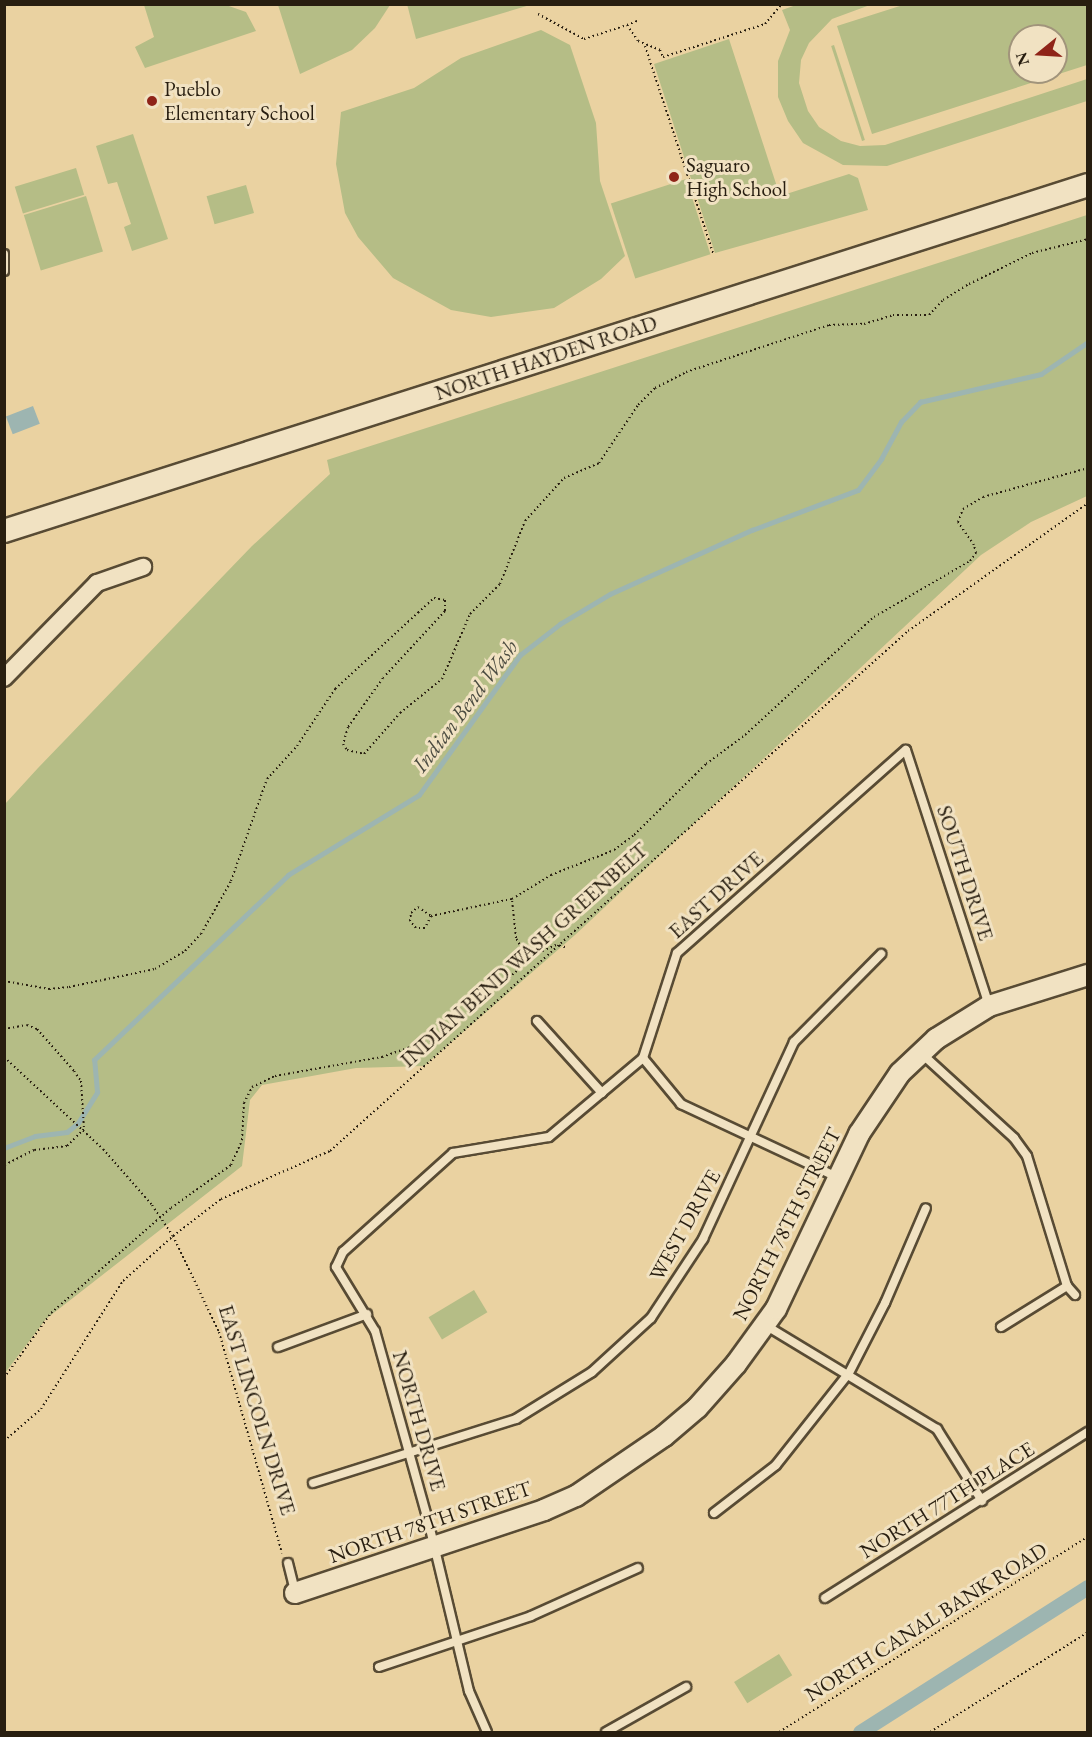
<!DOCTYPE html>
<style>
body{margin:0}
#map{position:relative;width:1092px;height:1737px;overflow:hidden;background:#ead2a1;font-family:"EB Garamond",serif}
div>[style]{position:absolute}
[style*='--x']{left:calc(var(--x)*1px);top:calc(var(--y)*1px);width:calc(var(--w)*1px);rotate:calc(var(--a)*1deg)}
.green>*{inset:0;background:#b5bd86;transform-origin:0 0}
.water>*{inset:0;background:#9db5b1;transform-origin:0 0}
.stream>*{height:4.5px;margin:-2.25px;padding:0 2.25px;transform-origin:2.25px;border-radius:2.25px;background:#9db5b1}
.canal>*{height:15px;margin:-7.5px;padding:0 7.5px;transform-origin:7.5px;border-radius:7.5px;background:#9db5b1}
.path>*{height:2px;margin-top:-1px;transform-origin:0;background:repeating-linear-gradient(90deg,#281e10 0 1.5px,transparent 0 4.5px)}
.roads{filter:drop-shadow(2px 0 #584b34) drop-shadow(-2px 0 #584b34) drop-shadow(0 2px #584b34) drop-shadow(0 -2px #584b34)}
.service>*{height:8px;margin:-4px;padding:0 4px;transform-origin:4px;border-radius:4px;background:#f1e2c2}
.minor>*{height:16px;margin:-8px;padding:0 8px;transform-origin:8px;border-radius:8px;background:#f1e2c2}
.tertiary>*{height:20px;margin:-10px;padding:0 10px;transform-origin:10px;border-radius:10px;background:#f1e2c2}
.secondary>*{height:22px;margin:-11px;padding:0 11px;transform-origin:11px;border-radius:11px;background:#f1e2c2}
.dots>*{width:16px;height:16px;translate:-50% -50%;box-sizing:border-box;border:3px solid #f1e2c2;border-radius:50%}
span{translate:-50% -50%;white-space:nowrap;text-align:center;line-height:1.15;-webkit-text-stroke:6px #f1e2c2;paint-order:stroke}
.poi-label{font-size:21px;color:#281e10}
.left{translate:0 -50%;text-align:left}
.street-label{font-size:21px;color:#281e10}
.water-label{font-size:22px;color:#4b4b40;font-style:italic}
.frame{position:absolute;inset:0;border:6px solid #281e10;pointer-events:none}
.north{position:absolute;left:1008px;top:24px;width:60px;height:60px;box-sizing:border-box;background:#f1e2c2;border:2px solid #a1947b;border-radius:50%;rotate:252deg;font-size:16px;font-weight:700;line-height:24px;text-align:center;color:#281e10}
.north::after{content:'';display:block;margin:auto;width:21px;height:27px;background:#8f2418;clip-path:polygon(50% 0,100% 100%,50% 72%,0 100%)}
</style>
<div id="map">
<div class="green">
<div style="clip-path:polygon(407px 4px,530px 4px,530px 5px,416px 39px)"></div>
<div style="clip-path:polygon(799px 4px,870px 5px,832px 19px,809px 43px,801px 60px,799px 83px,808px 111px,819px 127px,841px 141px,860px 146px,885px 145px,1087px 79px,1087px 101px,887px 166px,843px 165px,803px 143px,788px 121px,778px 97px,778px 61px,790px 30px,782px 10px)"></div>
<div style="clip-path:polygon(144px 5px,226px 5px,246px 12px,256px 31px,145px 68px,135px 47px,154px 37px)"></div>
<div style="clip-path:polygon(278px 5px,278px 4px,390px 5px,375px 28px,352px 50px,300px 74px)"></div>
<div style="clip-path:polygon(evenodd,903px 5px,1087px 5px,1087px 65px,872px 134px,837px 26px,903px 5px,1020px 36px,1056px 36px,1056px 72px,1020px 72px,1020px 36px)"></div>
<div style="clip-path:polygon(541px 30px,570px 45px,596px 123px,600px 181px,625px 256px,601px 279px,554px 308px,491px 317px,451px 310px,393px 278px,358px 237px,345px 213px,336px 164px,341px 112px,414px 88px,461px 58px)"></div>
<div style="clip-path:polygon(729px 39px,780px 196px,849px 174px,858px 178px,868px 210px,715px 253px,654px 64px)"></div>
<div style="left:834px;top:45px;width:100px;height:3px;rotate:72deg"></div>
<div style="clip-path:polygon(133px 134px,168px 239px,132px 251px,124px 227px,131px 224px,117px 182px,108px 184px,96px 146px)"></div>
<div style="left:76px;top:168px;width:28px;height:64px;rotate:73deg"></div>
<div style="left:686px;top:179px;width:79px;height:79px;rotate:72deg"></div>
<div style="left:246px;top:185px;width:29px;height:41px;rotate:74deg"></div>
<div style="left:86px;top:196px;width:58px;height:65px;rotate:73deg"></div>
<div style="clip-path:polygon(1087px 215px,1087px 496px,1031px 522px,981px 555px,575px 935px,424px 1066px,356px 1068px,262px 1085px,250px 1100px,242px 1166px,46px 1319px,5px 1373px,5px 804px,38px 768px,252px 546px,330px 474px,327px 460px)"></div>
<div style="left:474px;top:1290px;width:26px;height:53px;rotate:59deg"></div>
<div style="left:779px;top:1654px;width:25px;height:53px;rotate:58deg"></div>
</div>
<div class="water">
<div style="left:33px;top:406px;width:19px;height:29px;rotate:69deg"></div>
</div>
<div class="stream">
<div style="--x:4;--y:1148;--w:33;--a:-21"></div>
<div style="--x:35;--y:1136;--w:32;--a:-7"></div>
<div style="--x:67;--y:1132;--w:14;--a:-39"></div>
<div style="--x:78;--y:1123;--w:36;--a:-58"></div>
<div style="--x:97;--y:1092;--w:32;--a:-95"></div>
<div style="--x:94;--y:1060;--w:268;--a:-43.6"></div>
<div style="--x:288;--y:875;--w:153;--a:-31.4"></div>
<div style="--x:419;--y:795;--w:173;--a:-54.2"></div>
<div style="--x:520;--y:655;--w:51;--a:-37.8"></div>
<div style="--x:560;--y:624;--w:58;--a:-31"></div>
<div style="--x:610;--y:594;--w:156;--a:-24.3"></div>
<div style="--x:752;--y:530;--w:113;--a:-20.7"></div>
<div style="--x:858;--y:490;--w:39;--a:-53"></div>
<div style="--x:881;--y:459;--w:42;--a:-61.6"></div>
<div style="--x:901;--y:422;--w:28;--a:-46"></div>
<div style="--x:920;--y:402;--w:124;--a:-13"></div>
<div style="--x:1041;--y:374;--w:57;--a:-34.2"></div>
</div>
<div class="canal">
<div style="--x:860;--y:1732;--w:270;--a:-32.5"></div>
</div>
<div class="path">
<div style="--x:538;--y:14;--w:52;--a:28.5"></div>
<div style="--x:584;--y:39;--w:45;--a:-18"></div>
<div style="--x:627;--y:25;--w:19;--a:55"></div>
<div style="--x:638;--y:41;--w:24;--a:22"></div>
<div style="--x:660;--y:50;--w:8;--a:67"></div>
<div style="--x:663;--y:57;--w:107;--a:-17.9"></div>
<div style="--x:765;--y:24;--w:26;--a:-50"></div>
<div style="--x:627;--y:25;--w:11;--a:-22"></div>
<div style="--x:645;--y:46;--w:218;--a:71.8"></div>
<div style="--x:431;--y:916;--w:13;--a:117"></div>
<div style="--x:425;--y:928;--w:9;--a:180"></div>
<div style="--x:416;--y:928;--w:9;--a:-131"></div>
<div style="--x:410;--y:921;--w:8;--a:-83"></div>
<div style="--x:411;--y:913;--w:9;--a:-41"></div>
<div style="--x:418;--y:907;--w:16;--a:35"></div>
<div style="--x:431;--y:916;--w:83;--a:-11.9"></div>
<div style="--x:565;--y:947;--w:9;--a:-167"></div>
<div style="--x:556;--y:945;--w:20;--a:156"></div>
<div style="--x:538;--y:953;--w:14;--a:-176"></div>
<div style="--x:524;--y:952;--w:16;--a:-120"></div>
<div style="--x:516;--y:938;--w:39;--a:-96"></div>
<div style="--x:512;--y:899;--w:46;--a:-31.6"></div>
<div style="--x:551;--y:875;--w:68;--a:-21.6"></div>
<div style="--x:614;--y:850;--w:25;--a:-37"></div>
<div style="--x:634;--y:835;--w:101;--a:-44.6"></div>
<div style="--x:706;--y:764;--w:49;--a:-36.6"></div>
<div style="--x:745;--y:735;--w:175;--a:-42.5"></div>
<div style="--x:874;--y:617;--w:111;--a:-30.3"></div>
<div style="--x:970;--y:561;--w:10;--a:-53"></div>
<div style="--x:976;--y:553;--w:8;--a:-104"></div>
<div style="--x:974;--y:545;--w:28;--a:-125"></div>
<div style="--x:958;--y:522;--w:14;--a:-69"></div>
<div style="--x:963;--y:509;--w:23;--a:-31"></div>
<div style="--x:983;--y:497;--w:109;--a:-15.4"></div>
<div style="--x:4;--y:981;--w:46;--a:10.1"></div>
<div style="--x:49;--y:989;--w:20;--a:-6"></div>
<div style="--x:69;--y:987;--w:88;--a:-11.8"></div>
<div style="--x:155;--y:969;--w:35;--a:-31"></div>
<div style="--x:185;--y:951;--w:23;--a:-47"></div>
<div style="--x:201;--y:934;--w:61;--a:-60.5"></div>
<div style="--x:231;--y:881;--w:108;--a:-70.6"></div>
<div style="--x:267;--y:779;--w:45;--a:-47.7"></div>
<div style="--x:297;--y:746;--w:69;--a:-56.3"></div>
<div style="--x:335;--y:689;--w:134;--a:-42.6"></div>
<div style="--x:434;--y:598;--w:11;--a:10"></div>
<div style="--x:445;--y:600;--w:11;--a:90"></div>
<div style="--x:445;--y:611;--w:91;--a:132.8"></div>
<div style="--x:383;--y:678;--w:60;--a:125.5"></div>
<div style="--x:348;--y:727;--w:18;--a:106"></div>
<div style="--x:343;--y:744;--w:7;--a:56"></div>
<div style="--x:347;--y:750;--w:17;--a:13"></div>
<div style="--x:364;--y:754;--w:55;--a:-48.7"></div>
<div style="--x:400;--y:713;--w:54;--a:-39"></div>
<div style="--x:442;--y:679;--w:71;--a:-66.7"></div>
<div style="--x:470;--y:614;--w:42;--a:-45"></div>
<div style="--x:500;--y:584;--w:68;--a:-68.4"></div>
<div style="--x:525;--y:521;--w:58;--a:-47.8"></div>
<div style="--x:564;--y:478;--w:38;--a:-23"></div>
<div style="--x:599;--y:463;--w:70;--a:-56.1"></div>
<div style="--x:638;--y:405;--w:24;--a:-45"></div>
<div style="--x:655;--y:388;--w:35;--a:-27"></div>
<div style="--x:686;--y:372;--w:151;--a:-18.2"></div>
<div style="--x:829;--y:325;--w:35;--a:-2"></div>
<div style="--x:864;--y:324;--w:30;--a:-17"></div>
<div style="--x:893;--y:315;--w:36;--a:0"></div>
<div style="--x:929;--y:315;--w:21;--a:-47"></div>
<div style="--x:943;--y:300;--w:31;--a:-32"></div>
<div style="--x:969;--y:284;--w:70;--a:-26.2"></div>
<div style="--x:1032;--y:253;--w:58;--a:-14"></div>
<div style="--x:4;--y:1029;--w:23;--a:-10"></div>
<div style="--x:27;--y:1025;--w:11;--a:22"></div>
<div style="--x:37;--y:1029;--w:56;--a:48.6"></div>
<div style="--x:74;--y:1071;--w:12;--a:55"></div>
<div style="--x:81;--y:1081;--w:48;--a:86.4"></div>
<div style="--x:84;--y:1129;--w:24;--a:135"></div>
<div style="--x:67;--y:1146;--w:33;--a:173"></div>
<div style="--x:34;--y:1150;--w:34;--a:153"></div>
<div style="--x:4;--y:1057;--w:135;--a:42.9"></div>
<div style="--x:103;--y:1149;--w:74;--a:48.8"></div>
<div style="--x:152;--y:1205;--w:37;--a:56"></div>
<div style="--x:173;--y:1236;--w:106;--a:64.4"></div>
<div style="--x:219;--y:1332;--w:230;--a:74.1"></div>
<div style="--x:4;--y:1378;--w:80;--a:-54.1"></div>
<div style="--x:51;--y:1313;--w:159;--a:-41.2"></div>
<div style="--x:171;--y:1208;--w:74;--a:-35.6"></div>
<div style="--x:231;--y:1165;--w:27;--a:-66"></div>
<div style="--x:242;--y:1140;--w:37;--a:-87"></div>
<div style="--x:244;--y:1103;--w:18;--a:-63"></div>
<div style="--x:252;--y:1087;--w:25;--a:-26"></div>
<div style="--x:275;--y:1076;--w:109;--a:-10.1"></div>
<div style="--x:382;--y:1057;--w:57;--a:-19.4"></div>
<div style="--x:436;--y:1038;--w:107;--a:-39.7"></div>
<div style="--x:518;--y:970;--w:19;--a:-72"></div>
<div style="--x:4;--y:1441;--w:49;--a:-40.9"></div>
<div style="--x:41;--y:1409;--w:152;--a:-57.4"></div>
<div style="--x:123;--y:1281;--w:67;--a:-42"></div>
<div style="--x:173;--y:1236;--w:61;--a:-37.6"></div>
<div style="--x:221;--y:1199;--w:119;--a:-23.8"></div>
<div style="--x:330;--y:1151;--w:777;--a:-41.98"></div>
<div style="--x:908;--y:631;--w:221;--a:-35.4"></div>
<div style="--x:779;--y:1732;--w:365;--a:-32.3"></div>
<div style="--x:930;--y:1732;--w:187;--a:-32.3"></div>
</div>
<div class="roads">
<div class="service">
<div style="--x:4;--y:254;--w:17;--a:90"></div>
<div style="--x:537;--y:1021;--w:97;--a:47.9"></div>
<div style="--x:921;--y:1053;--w:126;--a:42.4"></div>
<div style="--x:1014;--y:1138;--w:22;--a:54"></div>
<div style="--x:1027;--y:1156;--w:136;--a:72.9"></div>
<div style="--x:1067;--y:1286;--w:12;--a:48"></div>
<div style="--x:643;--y:1058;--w:60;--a:50.4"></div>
<div style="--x:681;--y:1104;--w:172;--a:25.1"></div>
<div style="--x:765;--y:1325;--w:201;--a:31.2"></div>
<div style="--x:937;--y:1429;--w:85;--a:58"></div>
<div style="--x:1001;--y:1327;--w:78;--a:-31.8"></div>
<div style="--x:278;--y:1347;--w:95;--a:-20.3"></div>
<div style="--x:313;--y:1483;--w:213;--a:-17.5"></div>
<div style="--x:516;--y:1419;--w:89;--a:-31.7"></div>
<div style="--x:592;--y:1372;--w:80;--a:-42.5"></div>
<div style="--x:651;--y:1318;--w:95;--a:-56.6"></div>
<div style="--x:703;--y:1239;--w:217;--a:-65.2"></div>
<div style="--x:794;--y:1042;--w:124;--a:-45.3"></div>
<div style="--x:714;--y:1513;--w:78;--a:-37.7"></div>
<div style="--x:776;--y:1465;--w:117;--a:-51.6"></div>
<div style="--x:849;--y:1373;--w:79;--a:-62.8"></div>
<div style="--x:885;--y:1303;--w:103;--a:-66.7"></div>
<div style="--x:288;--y:1563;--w:30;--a:76"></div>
<div style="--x:825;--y:1598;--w:311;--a:-32.3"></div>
<div style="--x:379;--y:1667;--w:160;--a:-18.5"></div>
<div style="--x:531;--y:1616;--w:117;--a:-24.2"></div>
<div style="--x:487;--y:1732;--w:45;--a:-113.7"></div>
<div style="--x:469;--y:1691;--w:172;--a:-103.5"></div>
<div style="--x:429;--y:1524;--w:200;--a:-105.6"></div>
<div style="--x:375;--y:1331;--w:75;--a:-121.4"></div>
<div style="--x:336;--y:1267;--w:17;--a:-65"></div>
<div style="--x:343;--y:1252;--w:148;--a:-42"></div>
<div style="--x:453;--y:1153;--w:97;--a:-9.5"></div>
<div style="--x:549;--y:1137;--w:123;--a:-40"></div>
<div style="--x:643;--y:1058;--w:110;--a:-72.1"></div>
<div style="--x:677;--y:953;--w:306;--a:-41.6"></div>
<div style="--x:906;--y:750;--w:269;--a:72"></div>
<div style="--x:606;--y:1732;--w:92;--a:-29.4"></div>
</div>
<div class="minor">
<div style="--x:4;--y:678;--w:133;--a:-45.6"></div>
<div style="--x:97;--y:583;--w:49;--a:-19.2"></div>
</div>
<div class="tertiary">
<div style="--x:295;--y:1593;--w:262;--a:-18.4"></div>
<div style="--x:544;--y:1510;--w:35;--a:-24"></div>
<div style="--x:576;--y:1496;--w:107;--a:-34.3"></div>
<div style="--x:664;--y:1436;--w:43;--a:-40.3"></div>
<div style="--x:697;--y:1408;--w:59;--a:-48.4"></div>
<div style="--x:736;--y:1364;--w:68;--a:-54"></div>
<div style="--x:776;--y:1309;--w:194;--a:-64.6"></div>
<div style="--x:859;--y:1134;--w:73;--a:-56.1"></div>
<div style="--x:900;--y:1073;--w:50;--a:-43.4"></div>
<div style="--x:936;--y:1039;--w:62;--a:-31.9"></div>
<div style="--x:989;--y:1006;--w:104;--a:-17.4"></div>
</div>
<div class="secondary">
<div style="--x:4;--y:531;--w:1138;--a:-17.7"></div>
</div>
</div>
<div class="dots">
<div style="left:152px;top:101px;background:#8f2418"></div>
<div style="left:674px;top:177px;background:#8f2418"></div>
</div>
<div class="poi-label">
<span class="left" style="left:164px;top:101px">Pueblo<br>Elementary School</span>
<span class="left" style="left:686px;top:177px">Saguaro<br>High School</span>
</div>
<div class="street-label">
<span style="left:546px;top:358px;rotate:-18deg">NORTH HAYDEN ROAD</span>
<span style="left:965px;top:873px;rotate:72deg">SOUTH DRIVE</span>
<span style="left:716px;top:895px;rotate:-42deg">EAST DRIVE</span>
<span style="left:524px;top:955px;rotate:-42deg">INDIAN BEND WASH GREENBELT</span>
<span style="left:787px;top:1224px;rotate:-63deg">NORTH 78TH STREET</span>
<span style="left:685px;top:1225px;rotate:-61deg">WEST DRIVE</span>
<span style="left:257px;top:1410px;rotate:73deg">EAST LINCOLN DRIVE</span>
<span style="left:419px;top:1421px;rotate:74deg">NORTH DRIVE</span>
<span style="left:947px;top:1500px;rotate:-32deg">NORTH 77TH PLACE</span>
<span style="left:430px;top:1522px;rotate:-19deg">NORTH 78TH STREET</span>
<span style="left:926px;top:1622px;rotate:-32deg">NORTH CANAL BANK ROAD</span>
</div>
<div class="water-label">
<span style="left:465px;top:706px;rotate:-53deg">Indian Bend Wash</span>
</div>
<div class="frame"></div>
<div class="north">N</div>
</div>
